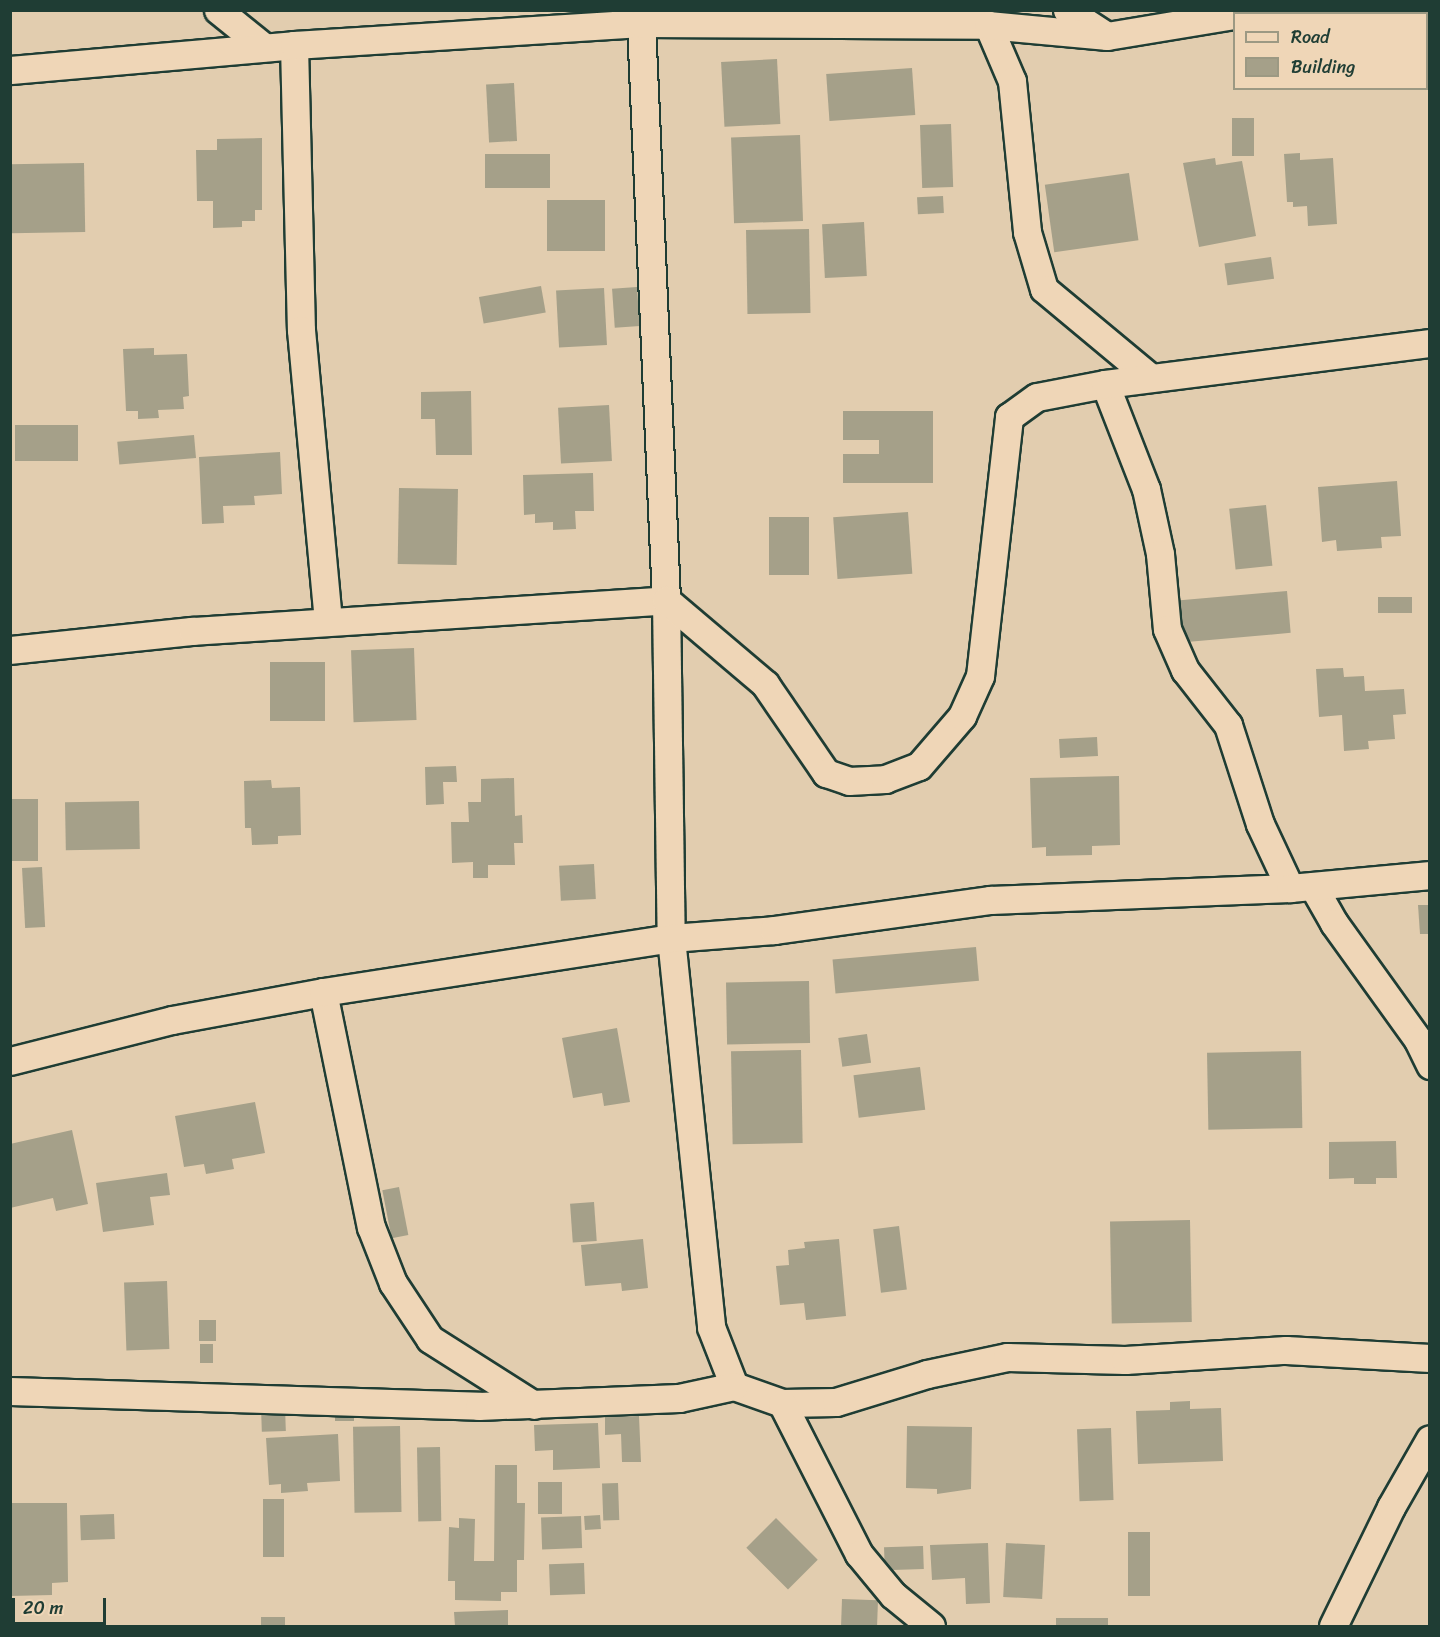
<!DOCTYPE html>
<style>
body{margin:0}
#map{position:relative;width:1440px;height:1637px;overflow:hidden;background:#e2cdaf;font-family:Sriracha,sans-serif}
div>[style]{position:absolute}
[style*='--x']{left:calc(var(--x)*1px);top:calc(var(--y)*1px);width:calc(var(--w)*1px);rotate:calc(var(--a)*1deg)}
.building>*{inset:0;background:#a5a089;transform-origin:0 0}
.roads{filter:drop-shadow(2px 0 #1f3d34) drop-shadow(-2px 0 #1f3d34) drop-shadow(0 2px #1f3d34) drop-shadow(0 -2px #1f3d34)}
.street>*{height:27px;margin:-13.5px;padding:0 13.5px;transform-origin:13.5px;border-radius:13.5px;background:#efd6b7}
span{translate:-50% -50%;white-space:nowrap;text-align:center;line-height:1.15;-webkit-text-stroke:6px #efd6b7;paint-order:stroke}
.frame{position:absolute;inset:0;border:12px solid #1f3d34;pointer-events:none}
.legend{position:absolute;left:1233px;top:12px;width:195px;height:78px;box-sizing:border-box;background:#efd6b7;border:2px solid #9c9983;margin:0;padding:8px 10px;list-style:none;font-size:18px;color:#1f3d34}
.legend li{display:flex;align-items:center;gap:12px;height:30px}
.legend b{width:30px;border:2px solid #9c9983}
.scale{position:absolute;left:12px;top:1598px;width:94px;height:27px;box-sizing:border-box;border:3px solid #1f3d34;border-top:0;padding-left:8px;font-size:18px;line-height:21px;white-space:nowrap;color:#1f3d34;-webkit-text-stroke:4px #efd6b7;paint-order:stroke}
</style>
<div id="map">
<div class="building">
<div style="left:777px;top:59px;width:65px;height:56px;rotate:87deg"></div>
<div style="left:912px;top:68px;width:47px;height:86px;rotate:86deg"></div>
<div style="left:514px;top:83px;width:58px;height:28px;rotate:87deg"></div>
<div style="left:1232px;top:118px;width:22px;height:38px"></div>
<div style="left:951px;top:124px;width:63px;height:31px;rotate:88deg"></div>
<div style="left:800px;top:135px;width:86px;height:69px;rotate:88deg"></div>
<div style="clip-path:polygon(262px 138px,262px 210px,255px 210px,255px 221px,242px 221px,242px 227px,213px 228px,213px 201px,197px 201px,196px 150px,217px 150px,217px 139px)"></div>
<div style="clip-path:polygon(1300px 153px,1300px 160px,1333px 158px,1337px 224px,1308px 226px,1307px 206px,1293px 207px,1293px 202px,1287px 202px,1284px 154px)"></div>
<div style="left:485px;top:154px;width:65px;height:34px"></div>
<div style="clip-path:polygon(1215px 158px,1216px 165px,1242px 161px,1256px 236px,1199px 247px,1183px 163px)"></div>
<div style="left:84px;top:163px;width:69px;height:74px;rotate:89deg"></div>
<div style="left:1129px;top:173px;width:68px;height:85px;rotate:82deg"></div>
<div style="left:943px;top:196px;width:17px;height:26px;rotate:87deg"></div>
<div style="left:605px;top:200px;width:51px;height:58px;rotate:90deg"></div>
<div style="left:864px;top:222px;width:54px;height:42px;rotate:87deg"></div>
<div style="left:809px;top:229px;width:84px;height:63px;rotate:89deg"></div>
<div style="left:1271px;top:257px;width:22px;height:47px;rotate:82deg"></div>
<div style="left:541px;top:286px;width:27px;height:63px;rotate:80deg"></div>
<div style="left:637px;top:287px;width:39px;height:25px;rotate:86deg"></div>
<div style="left:604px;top:288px;width:57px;height:48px;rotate:87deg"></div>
<div style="clip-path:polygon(154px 348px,154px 355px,187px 354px,189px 396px,183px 397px,184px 409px,158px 410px,159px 418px,138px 419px,138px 411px,126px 411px,123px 349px)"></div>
<div style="clip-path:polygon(471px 391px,472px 455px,436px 455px,435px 419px,421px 419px,421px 392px)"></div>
<div style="left:609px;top:405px;width:56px;height:51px;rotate:87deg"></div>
<div style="clip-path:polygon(843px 411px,933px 411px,933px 483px,843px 483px,843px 454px,879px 454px,879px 440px,843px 440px)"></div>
<div style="left:15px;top:425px;width:63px;height:36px"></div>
<div style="left:194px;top:435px;width:23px;height:77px;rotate:85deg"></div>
<div style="clip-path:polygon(280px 452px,282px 494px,254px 496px,255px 505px,223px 506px,224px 523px,202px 524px,199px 457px)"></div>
<div style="clip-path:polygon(593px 473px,594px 511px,575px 511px,576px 529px,553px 530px,553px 522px,535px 523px,535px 514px,524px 515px,523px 475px)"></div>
<div style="clip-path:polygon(1397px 481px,1401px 536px,1381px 537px,1382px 548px,1337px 551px,1336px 540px,1322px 542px,1318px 487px)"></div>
<div style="left:399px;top:488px;width:59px;height:76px;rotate:1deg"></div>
<div style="left:1266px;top:505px;width:61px;height:37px;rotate:84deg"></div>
<div style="left:908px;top:512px;width:62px;height:75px;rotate:86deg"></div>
<div style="left:769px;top:517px;width:40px;height:58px"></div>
<div style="left:1287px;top:591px;width:42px;height:110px;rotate:85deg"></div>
<div style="left:1378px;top:597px;width:34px;height:16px"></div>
<div style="left:414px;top:648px;width:72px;height:63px;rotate:88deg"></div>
<div style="left:270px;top:662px;width:55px;height:59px"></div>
<div style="clip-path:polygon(1343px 668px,1344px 677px,1364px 676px,1365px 691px,1404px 689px,1406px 714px,1393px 715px,1395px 739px,1368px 741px,1369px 749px,1344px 751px,1342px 715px,1319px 717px,1316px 669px)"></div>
<div style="left:1097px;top:737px;width:19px;height:38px;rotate:87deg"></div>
<div style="clip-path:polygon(456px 766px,457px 782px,443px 782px,444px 804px,426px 805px,425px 767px)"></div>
<div style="clip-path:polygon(1119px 776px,1120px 845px,1092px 846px,1092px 855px,1046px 856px,1046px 847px,1032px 848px,1030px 778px)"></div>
<div style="clip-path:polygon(514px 778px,515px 816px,522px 815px,523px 843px,514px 843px,515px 865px,488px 865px,488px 878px,473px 878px,473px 862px,452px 863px,451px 822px,469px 822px,468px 802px,481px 802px,481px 779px)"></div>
<div style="clip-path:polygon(271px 780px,272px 788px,300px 787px,301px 835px,278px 836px,278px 844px,252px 845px,251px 828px,245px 828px,244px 781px)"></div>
<div style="left:10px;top:799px;width:28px;height:62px"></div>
<div style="left:139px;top:801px;width:48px;height:74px;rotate:89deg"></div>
<div style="left:594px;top:864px;width:35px;height:35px;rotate:87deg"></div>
<div style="left:42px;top:867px;width:60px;height:20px;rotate:87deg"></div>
<div style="clip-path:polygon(1418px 905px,1430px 905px,1430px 934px,1420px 934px)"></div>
<div style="left:976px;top:947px;width:34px;height:144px;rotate:85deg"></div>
<div style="left:809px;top:981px;width:62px;height:83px;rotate:89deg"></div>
<div style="clip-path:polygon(617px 1028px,630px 1102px,604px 1106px,602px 1093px,573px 1098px,562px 1038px)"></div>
<div style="left:867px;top:1034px;width:29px;height:29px;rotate:82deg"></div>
<div style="left:801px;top:1050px;width:93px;height:70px;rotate:89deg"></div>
<div style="left:1301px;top:1051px;width:77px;height:94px;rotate:89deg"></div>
<div style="left:920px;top:1067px;width:43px;height:67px;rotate:83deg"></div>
<div style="clip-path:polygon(255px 1102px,265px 1153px,232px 1159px,234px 1169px,206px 1174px,204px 1164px,184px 1167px,175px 1116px)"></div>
<div style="clip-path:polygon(72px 1130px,88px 1204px,56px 1211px,53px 1198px,10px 1208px,10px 1144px)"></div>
<div style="clip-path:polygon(1396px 1141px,1397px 1178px,1376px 1178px,1376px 1184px,1354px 1184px,1354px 1178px,1329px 1179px,1329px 1142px)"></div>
<div style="clip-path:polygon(167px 1173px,170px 1195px,150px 1197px,154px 1225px,103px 1232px,96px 1183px)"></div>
<div style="left:399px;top:1187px;width:49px;height:17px;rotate:79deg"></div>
<div style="left:594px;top:1202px;width:39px;height:24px;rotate:86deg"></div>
<div style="left:1190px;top:1220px;width:102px;height:80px;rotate:89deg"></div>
<div style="left:899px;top:1226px;width:64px;height:26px;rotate:83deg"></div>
<div style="clip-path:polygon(643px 1239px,648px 1288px,622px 1291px,621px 1283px,585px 1286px,581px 1245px)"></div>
<div style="clip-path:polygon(839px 1239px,846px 1316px,806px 1320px,804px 1303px,780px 1305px,776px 1266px,789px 1265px,788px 1250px,805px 1248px,804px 1242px)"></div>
<div style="left:167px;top:1281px;width:68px;height:43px;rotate:88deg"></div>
<div style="left:199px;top:1320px;width:17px;height:21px"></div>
<div style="left:200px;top:1344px;width:13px;height:19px"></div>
<div style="clip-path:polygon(1190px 1401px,1190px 1409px,1221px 1408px,1223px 1461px,1138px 1464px,1136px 1411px,1170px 1410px,1170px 1402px)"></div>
<div style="left:335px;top:1406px;width:19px;height:15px"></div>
<div style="left:285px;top:1407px;width:24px;height:24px;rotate:88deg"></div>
<div style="clip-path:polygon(639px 1416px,641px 1462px,622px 1462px,621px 1434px,605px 1435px,605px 1417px)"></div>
<div style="clip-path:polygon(598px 1423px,600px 1468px,553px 1470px,553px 1450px,535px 1451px,534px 1425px)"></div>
<div style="left:400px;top:1426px;width:86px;height:47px;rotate:89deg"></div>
<div style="clip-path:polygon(907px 1426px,972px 1427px,971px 1489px,937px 1494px,937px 1489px,906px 1488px)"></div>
<div style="left:1111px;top:1428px;width:72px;height:34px;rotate:88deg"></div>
<div style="clip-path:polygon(338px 1434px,340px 1481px,307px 1483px,308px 1491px,281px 1493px,281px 1484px,269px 1485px,266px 1438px)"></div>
<div style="left:440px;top:1447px;width:74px;height:23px;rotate:89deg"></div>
<div style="clip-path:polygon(495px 1465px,517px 1465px,517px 1503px,525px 1503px,524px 1560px,517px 1560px,517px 1592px,501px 1592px,501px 1601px,455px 1600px,455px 1581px,448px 1581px,449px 1527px,459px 1528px,459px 1518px,475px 1519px,474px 1561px,494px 1561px)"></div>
<div style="left:538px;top:1482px;width:24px;height:32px"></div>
<div style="left:618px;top:1483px;width:37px;height:16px;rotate:88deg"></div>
<div style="left:263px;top:1499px;width:21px;height:58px"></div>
<div style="clip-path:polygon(10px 1503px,67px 1503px,68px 1582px,52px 1583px,52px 1595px,10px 1596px)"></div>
<div style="left:114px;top:1514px;width:25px;height:34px;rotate:88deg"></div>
<div style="left:600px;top:1515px;width:14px;height:16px;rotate:86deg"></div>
<div style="left:581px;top:1516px;width:32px;height:40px;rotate:88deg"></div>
<div style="left:776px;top:1518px;width:59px;height:42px;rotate:45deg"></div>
<div style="left:1128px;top:1532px;width:22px;height:64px"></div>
<div style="clip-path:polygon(988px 1543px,990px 1603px,966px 1604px,965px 1578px,932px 1580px,930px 1545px)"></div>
<div style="left:1006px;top:1543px;width:39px;height:54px;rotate:3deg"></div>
<div style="left:923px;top:1546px;width:23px;height:39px;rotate:88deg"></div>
<div style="left:584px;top:1563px;width:31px;height:35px;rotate:88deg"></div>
<div style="left:842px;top:1599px;width:36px;height:27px;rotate:2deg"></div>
<div style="clip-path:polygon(508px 1610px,508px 1626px,455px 1626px,454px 1612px)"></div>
<div style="left:285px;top:1617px;width:9px;height:24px;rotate:90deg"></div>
<div style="left:1056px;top:1618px;width:52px;height:8px"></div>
</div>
<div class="roads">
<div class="street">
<div style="--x:218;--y:10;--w:59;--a:38.8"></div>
<div style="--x:1067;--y:10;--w:44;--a:33"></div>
<div style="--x:1246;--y:14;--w:18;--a:-13"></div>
<div style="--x:641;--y:23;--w:578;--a:87.52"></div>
<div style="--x:666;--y:600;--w:338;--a:89.2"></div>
<div style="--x:671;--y:938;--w:391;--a:84.1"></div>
<div style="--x:711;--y:1327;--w:63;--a:68.7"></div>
<div style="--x:734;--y:1386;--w:51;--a:19.5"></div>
<div style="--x:782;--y:1403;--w:54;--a:-1.1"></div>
<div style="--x:836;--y:1402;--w:95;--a:-17.1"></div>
<div style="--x:927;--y:1374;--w:82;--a:-12"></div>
<div style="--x:1007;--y:1357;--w:118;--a:1.5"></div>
<div style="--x:1125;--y:1360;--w:161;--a:-3.6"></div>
<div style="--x:1286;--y:1350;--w:144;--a:3.2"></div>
<div style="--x:988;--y:25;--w:61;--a:66.8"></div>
<div style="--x:1012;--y:81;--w:152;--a:84.3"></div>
<div style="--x:1027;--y:232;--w:59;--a:73.4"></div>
<div style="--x:1044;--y:289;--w:139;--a:39.8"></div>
<div style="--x:294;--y:45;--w:285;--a:88.6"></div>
<div style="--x:301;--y:330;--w:293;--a:84.7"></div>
<div style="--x:10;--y:70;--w:285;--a:-5"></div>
<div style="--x:294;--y:45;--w:348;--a:-3.6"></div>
<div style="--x:641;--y:23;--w:347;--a:0.3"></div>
<div style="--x:988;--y:25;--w:120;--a:5.3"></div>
<div style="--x:1107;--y:36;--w:129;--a:-9.4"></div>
<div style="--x:1105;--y:384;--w:113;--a:68.7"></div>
<div style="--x:1146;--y:489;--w:66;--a:77.8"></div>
<div style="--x:1160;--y:554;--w:75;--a:84.7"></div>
<div style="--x:1167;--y:629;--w:45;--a:66.3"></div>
<div style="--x:1185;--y:670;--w:70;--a:52"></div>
<div style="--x:1228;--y:725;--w:104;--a:72.1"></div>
<div style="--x:1260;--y:824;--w:71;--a:64.9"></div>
<div style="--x:10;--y:650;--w:183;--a:-6"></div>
<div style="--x:192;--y:631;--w:475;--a:-3.7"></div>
<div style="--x:666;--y:600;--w:130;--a:40.3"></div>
<div style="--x:765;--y:684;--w:108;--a:55.6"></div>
<div style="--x:826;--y:773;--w:24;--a:19"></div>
<div style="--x:849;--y:781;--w:36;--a:-3"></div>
<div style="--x:885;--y:779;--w:36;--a:-21"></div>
<div style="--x:919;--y:766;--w:66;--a:-49.3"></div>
<div style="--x:962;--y:716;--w:44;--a:-65.8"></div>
<div style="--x:980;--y:676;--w:261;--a:-83.6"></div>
<div style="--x:1009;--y:417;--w:34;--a:-36"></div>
<div style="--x:1037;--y:397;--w:69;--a:-10.8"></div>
<div style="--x:1105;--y:384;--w:328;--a:-7.2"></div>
<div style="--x:1313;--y:886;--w:43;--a:60.4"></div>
<div style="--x:1334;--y:923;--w:144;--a:54.3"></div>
<div style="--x:1418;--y:1040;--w:28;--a:64"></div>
<div style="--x:323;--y:992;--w:240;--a:78.5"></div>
<div style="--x:371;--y:1227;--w:60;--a:68.6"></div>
<div style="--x:393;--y:1283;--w:67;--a:56.5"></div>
<div style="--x:430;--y:1339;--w:123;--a:32.4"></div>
<div style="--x:10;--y:1061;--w:167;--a:-14.2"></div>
<div style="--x:172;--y:1020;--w:154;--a:-10.5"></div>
<div style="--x:323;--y:992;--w:352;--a:-8.8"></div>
<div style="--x:671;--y:938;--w:103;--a:-4.4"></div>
<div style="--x:774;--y:930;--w:218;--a:-7.9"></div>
<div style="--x:990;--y:900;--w:300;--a:-2.3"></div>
<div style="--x:1290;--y:888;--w:141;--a:-5.3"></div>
<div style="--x:10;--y:1391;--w:469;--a:1.8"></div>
<div style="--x:479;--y:1406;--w:200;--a:-2.3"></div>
<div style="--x:679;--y:1398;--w:56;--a:-12.3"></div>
<div style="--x:782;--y:1403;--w:169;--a:63"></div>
<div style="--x:859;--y:1554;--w:53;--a:50.3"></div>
<div style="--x:893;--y:1595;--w:49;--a:39.2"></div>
<div style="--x:1333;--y:1626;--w:132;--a:-64"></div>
<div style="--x:1391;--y:1507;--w:78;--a:-60.2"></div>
</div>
</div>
<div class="frame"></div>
<ul class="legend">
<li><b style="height:8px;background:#efd6b7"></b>Road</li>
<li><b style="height:16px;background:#a5a089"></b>Building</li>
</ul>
<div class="scale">20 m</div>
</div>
